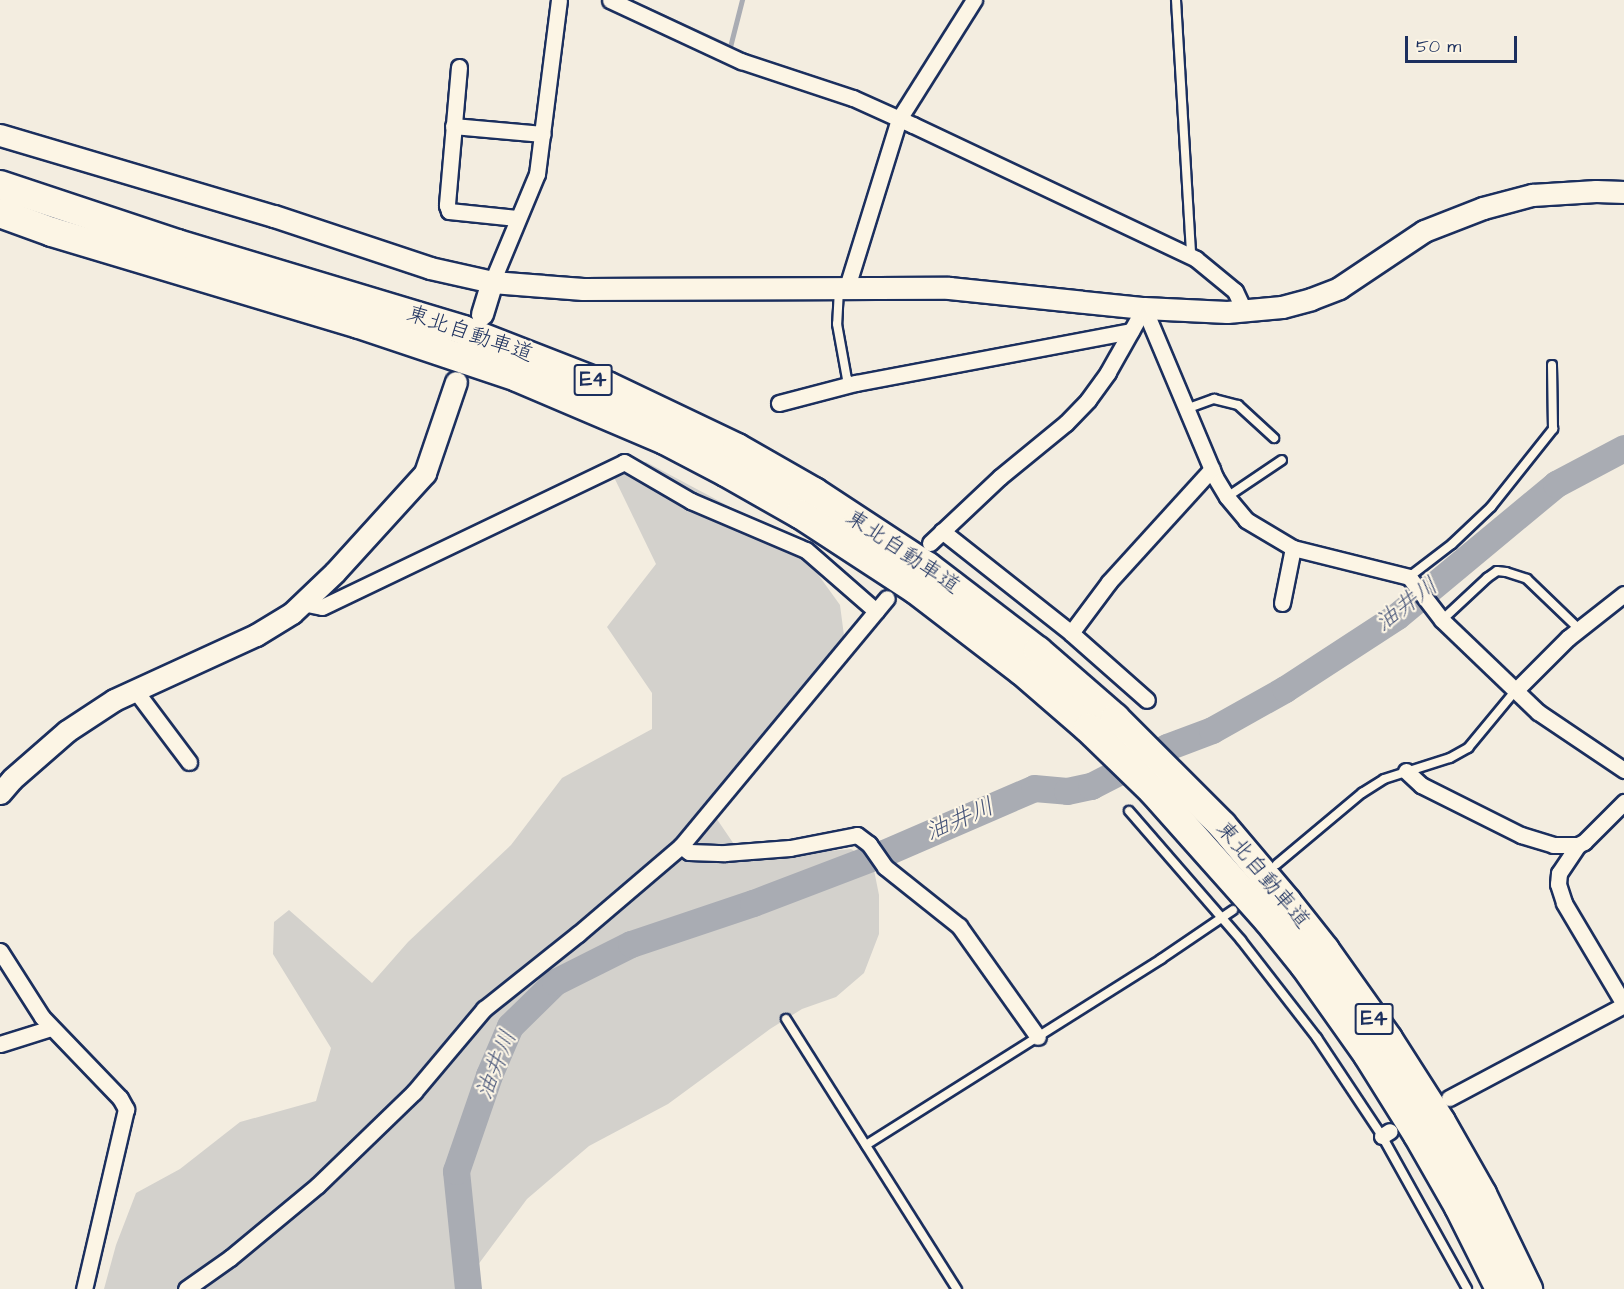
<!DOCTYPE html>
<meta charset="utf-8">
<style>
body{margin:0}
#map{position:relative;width:1624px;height:1289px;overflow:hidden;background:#f3ede0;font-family:"Architects Daughter","Klee One",sans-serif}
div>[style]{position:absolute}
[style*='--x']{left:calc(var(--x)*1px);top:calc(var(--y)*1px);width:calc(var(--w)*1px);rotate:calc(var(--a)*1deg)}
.green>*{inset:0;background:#d3d1cc}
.stream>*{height:4.5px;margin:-2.25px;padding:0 2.25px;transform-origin:2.25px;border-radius:2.25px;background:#a9acb3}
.river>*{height:27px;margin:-13.5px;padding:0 13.5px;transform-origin:13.5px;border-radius:13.5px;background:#a9acb3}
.roads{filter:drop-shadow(2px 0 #1b2f5e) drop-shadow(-2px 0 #1b2f5e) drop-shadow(0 2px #1b2f5e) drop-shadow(0 -2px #1b2f5e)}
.lane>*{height:8px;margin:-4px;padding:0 4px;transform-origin:4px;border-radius:4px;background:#fcf5e5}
.street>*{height:15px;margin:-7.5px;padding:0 7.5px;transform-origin:7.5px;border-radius:7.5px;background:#fcf5e5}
.secondary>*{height:21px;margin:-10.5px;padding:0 10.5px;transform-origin:10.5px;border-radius:10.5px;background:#fcf5e5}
.highway>*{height:28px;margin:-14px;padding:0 14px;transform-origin:14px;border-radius:14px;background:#fcf5e5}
span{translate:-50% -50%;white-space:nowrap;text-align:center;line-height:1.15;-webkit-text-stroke:4.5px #fcf5e5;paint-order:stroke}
.shield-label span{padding:2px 4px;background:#fcf5e5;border:2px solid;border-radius:4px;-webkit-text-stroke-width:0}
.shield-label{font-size:21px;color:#1b2f5e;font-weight:700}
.street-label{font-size:22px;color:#1b2f5e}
.water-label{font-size:24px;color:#465478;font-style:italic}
.scale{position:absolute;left:1405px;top:36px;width:112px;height:27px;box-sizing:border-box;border:3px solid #1b2f5e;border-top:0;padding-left:8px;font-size:18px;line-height:21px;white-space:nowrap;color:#1b2f5e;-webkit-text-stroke:4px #fcf5e5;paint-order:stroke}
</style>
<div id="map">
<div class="green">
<div style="clip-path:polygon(646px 462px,794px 541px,840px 605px,846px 651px,708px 806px,744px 859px,851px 849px,866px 858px,874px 870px,879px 895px,879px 934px,864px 973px,836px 997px,802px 1009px,770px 1029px,668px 1104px,589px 1146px,527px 1199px,460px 1289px,104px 1289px,116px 1245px,136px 1193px,180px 1169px,240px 1122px,316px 1101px,331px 1048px,273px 954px,274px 922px,289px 910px,372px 983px,408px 942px,511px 845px,562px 778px,652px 729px,652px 693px,607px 627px,656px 564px,611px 471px)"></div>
</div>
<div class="stream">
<div style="--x:643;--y:7;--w:96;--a:24.7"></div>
<div style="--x:730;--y:47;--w:49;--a:-75.7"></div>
</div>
<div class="river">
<div style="--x:468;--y:1289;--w:119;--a:-95.8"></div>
<div style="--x:456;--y:1171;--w:102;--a:-71"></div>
<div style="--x:489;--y:1075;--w:53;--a:-66.8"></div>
<div style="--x:510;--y:1026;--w:63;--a:-44.4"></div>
<div style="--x:555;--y:982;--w:85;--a:-26.6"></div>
<div style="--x:631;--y:944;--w:129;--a:-18.6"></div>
<div style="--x:753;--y:903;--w:140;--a:-20.9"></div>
<div style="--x:884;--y:853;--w:163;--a:-23.4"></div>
<div style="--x:1034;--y:788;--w:33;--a:5"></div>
<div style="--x:1067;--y:791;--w:25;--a:-12"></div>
<div style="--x:1091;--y:786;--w:85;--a:-27.2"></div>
<div style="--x:1167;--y:747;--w:48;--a:-20.7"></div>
<div style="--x:1212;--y:730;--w:84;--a:-29.3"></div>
<div style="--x:1285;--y:689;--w:134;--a:-33.1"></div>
<div style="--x:1397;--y:616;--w:207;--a:-39.7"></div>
<div style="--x:1556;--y:484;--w:77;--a:-27.9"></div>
</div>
<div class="roads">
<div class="lane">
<div style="--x:1176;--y:0;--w:256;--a:86.6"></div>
<div style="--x:839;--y:289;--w:35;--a:93"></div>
<div style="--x:837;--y:324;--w:56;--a:79.7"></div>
<div style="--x:847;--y:379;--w:8;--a:30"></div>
<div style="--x:1186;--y:409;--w:30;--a:-20"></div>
<div style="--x:1214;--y:399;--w:25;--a:14"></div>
<div style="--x:1238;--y:405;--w:49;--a:42.5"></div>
<div style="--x:1227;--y:497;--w:66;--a:-33.9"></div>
<div style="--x:1409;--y:577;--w:54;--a:-37.5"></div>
<div style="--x:1452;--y:544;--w:54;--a:-43.5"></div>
<div style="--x:1491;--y:507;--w:100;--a:-51.5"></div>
<div style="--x:1553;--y:429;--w:64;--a:-90.9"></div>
<div style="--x:1442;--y:620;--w:62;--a:-43"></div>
<div style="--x:1487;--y:578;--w:12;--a:-35"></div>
<div style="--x:1497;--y:571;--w:9;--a:6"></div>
<div style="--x:1506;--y:572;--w:22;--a:18"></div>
<div style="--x:1527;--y:579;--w:72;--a:43.9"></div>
<div style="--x:1129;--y:811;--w:171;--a:49"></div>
<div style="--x:1241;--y:940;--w:124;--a:52.2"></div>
<div style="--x:1317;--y:1038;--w:118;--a:56.4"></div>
<div style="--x:1382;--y:1136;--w:175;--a:60.9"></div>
<div style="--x:1277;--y:864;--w:111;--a:-39.9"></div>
<div style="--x:1362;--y:793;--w:26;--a:-32"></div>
<div style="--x:1384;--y:779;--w:69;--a:-17.7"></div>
<div style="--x:1450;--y:758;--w:21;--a:-29"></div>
<div style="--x:1468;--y:748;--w:75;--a:-50.4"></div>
<div style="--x:786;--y:1019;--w:320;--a:57.7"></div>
<div style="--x:866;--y:1145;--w:349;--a:-32.2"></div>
<div style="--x:1161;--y:959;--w:87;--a:-34.2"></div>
</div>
<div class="street">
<div style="--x:610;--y:0;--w:145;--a:25"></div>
<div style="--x:741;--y:61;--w:118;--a:18.3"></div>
<div style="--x:853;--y:98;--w:66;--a:24.2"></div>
<div style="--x:913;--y:125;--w:313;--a:25.3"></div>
<div style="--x:1196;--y:259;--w:50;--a:39.4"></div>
<div style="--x:1235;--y:291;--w:21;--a:65"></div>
<div style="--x:459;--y:67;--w:139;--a:95"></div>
<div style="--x:447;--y:205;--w:6;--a:72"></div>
<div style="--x:449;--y:211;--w:68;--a:5.9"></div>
<div style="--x:453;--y:126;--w:90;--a:5.1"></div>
<div style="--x:492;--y:282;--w:117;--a:-67.4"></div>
<div style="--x:537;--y:174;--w:175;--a:-82.8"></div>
<div style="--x:847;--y:287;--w:176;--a:-72.8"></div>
<div style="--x:899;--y:119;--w:141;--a:-57.8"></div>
<div style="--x:1144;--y:308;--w:183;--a:67.2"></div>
<div style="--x:1215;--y:477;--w:23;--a:59"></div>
<div style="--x:1227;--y:497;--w:30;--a:50"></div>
<div style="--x:1246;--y:520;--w:55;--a:30.8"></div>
<div style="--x:1293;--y:548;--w:120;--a:14"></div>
<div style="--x:1409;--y:577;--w:54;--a:52.5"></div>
<div style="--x:1442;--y:620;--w:133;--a:43.8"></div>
<div style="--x:1538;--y:712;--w:104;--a:34"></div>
<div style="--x:779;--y:403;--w:80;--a:-14.6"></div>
<div style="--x:856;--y:383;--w:280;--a:-10.7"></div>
<div style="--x:942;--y:531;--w:164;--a:38.3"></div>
<div style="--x:1071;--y:633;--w:101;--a:41.4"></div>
<div style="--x:930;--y:543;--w:96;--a:-43.3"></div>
<div style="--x:1000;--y:477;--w:85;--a:-39.3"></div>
<div style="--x:1066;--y:423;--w:32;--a:-46"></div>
<div style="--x:1088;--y:400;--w:34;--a:-54"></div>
<div style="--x:1108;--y:372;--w:73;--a:-60.6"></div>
<div style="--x:302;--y:603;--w:20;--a:11"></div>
<div style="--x:322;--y:607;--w:335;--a:-25.6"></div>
<div style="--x:624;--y:462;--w:78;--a:30.2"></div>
<div style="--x:691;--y:501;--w:125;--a:23.1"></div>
<div style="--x:806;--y:550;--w:93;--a:41.1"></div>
<div style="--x:1282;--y:603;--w:56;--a:-78.7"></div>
<div style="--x:1071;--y:633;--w:64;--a:-53.3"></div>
<div style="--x:1109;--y:582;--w:153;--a:-47.7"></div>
<div style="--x:135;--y:690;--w:90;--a:53.1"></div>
<div style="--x:1516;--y:690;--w:74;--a:-45"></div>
<div style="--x:1568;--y:638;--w:71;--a:-38.2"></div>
<div style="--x:1406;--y:771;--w:21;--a:43"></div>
<div style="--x:1421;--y:785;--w:112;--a:26.6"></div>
<div style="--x:1521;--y:835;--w:34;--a:17"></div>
<div style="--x:1553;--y:845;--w:25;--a:0"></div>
<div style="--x:1578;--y:845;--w:7;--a:-27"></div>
<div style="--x:1584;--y:842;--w:57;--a:-45"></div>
<div style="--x:1578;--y:845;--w:34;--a:124"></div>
<div style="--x:1559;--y:873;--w:11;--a:95"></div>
<div style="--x:1558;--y:884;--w:20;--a:72"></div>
<div style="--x:1564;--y:903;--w:117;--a:59.3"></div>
<div style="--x:681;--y:846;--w:10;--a:37"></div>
<div style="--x:689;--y:852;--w:36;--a:2"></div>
<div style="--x:725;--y:853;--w:65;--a:-4.4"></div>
<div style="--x:790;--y:848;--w:68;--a:-11"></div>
<div style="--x:857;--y:835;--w:15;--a:37"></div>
<div style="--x:869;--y:844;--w:28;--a:55"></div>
<div style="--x:885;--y:867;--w:95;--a:38.6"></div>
<div style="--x:959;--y:926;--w:136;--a:54.6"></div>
<div style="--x:0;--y:951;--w:78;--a:57.5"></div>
<div style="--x:42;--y:1017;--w:112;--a:46.1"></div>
<div style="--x:120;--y:1098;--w:13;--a:61"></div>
<div style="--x:126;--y:1109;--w:185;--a:103.1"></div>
<div style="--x:0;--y:1044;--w:53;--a:-17.4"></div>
<div style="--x:1449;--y:1098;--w:198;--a:-28"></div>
<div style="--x:1382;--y:1136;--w:9;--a:-32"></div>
<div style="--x:186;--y:1289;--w:54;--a:-35.2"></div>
<div style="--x:230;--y:1258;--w:114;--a:-39.7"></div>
<div style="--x:318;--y:1185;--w:134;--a:-44.1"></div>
<div style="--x:414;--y:1092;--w:109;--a:-49.9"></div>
<div style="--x:484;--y:1009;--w:120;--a:-38.6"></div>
<div style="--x:578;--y:934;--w:135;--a:-40.5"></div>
<div style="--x:681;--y:846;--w:322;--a:-50.3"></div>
</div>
<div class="secondary">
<div style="--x:0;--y:135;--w:286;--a:16.5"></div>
<div style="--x:274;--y:216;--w:164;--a:18.4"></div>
<div style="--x:430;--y:268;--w:64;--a:12.7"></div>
<div style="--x:492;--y:282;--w:91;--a:4.4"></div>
<div style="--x:583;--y:289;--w:366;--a:-0.2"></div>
<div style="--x:949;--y:288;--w:196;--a:5.9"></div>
<div style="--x:1144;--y:308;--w:83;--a:2.8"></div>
<div style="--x:1227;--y:312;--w:55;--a:-5.2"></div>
<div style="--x:1282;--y:307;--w:30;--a:-15"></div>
<div style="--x:1311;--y:299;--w:30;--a:-21"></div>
<div style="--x:1339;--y:288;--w:102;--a:-33.8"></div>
<div style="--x:1424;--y:231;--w:63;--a:-21.3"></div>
<div style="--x:1483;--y:208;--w:51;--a:-14.9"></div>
<div style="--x:1532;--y:195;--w:64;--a:-3.6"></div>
<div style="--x:1596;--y:191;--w:28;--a:2"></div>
<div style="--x:482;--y:314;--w:34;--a:-73"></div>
<div style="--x:0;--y:793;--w:18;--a:-49"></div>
<div style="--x:12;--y:779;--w:73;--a:-41.1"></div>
<div style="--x:67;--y:731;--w:56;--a:-33.4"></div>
<div style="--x:114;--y:700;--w:156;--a:-24.6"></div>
<div style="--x:256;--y:635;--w:42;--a:-31.4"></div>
<div style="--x:292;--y:613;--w:59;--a:-43.6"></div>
<div style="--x:335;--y:572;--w:134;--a:-47.7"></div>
<div style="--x:425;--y:473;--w:96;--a:-71.2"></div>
</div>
<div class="highway">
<div style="--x:0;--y:185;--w:187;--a:18.4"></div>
<div style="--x:177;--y:244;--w:299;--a:16.7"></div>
<div style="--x:463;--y:330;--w:155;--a:21.3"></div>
<div style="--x:607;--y:386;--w:144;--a:25.5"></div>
<div style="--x:737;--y:448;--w:89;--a:29.7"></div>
<div style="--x:814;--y:492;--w:136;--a:33.3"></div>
<div style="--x:928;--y:567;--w:138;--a:37.4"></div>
<div style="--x:1038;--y:651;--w:102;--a:41"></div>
<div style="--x:1115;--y:718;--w:151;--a:45"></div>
<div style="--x:1222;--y:825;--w:101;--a:49.8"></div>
<div style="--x:1287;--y:902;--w:61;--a:51.6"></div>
<div style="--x:1325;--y:950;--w:109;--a:54.7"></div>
<div style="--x:1388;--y:1039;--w:98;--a:57.4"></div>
<div style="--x:1441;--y:1122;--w:83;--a:60.3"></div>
<div style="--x:1482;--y:1194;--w:106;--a:64.2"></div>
<div style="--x:0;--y:213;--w:55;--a:20.1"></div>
<div style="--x:52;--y:232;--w:320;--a:16.7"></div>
<div style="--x:359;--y:324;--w:167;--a:18.5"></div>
<div style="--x:517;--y:377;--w:161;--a:23.1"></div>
<div style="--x:665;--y:440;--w:69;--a:27.7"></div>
<div style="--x:726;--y:472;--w:85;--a:29.6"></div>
<div style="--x:800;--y:514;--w:137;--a:33.1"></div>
<div style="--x:915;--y:589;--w:135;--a:37.5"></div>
<div style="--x:1022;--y:671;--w:87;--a:40.8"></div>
<div style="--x:1088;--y:728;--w:91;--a:44.1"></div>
<div style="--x:1153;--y:791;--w:173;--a:48.3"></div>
<div style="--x:1268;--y:920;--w:59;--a:51.2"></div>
<div style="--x:1305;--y:966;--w:109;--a:54.7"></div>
<div style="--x:1368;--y:1055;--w:94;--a:58"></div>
<div style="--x:1418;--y:1135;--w:83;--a:60.3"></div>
<div style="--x:1459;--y:1207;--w:92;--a:63.4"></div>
</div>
</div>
<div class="shield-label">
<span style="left:593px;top:380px">E4</span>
<span style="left:1374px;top:1019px">E4</span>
</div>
<div class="street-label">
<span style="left:470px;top:334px;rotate:19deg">東北自動車道</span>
<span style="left:903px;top:552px;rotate:34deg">東北自動車道</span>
<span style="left:1263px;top:875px;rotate:50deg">東北自動車道</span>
</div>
<div class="water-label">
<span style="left:1407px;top:605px;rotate:-37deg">油井川</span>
<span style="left:960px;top:820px;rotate:-23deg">油井川</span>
<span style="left:497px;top:1065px;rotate:-68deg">油井川</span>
</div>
<div class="scale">50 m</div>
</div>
